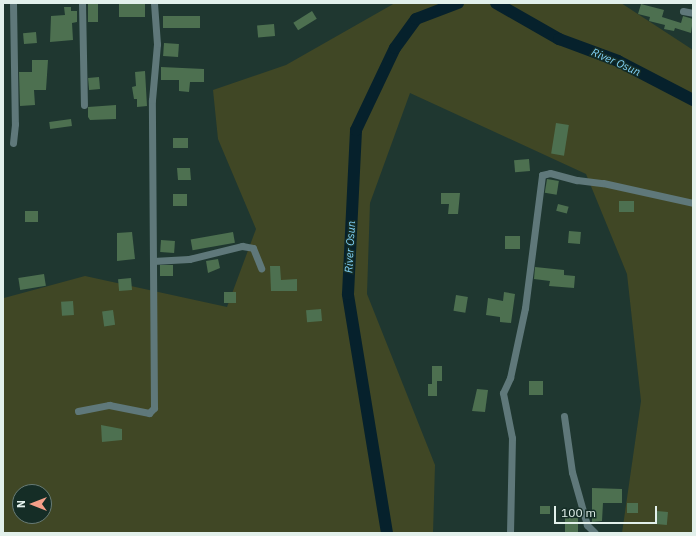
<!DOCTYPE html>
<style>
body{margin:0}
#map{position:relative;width:696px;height:536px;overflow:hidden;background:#1f3730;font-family:"IBM Plex Sans",sans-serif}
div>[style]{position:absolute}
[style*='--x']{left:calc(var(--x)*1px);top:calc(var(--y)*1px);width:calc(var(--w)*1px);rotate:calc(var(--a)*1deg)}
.green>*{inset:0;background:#404725}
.river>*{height:12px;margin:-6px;padding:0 6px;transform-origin:6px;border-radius:6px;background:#06212c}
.building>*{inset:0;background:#4d7050;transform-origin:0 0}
.minor>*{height:7px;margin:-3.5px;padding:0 3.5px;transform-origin:3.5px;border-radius:3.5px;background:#5f787a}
span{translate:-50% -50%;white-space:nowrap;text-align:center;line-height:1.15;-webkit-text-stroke:3px #152d26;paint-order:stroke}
.water-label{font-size:11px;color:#81d2f8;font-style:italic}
.frame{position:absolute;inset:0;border:4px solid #e2f0eb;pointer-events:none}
.north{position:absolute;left:12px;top:484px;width:40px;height:40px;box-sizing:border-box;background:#152d26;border:1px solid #677b75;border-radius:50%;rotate:270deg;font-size:11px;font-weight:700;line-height:16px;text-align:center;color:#e2f0eb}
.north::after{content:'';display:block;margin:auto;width:14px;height:18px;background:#f49e88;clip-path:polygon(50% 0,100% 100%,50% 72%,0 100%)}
.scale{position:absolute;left:554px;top:506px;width:103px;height:18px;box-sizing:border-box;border:2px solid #e2f0eb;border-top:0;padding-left:5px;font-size:12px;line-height:14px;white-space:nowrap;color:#e2f0eb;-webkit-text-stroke:3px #152d26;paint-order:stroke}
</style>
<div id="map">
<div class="green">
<div style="clip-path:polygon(evenodd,395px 3px,621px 3px,693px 50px,693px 533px,622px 533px,641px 401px,627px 274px,586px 174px,410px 93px,370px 203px,367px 294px,435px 465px,433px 533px,3px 533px,4px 298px,85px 276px,227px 307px,256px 229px,218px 139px,213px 90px,286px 65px,395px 3px,20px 492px,44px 492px,44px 516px,20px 516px,20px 492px)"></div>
</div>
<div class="river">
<div style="--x:496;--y:3;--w:73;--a:29.7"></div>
<div style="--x:559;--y:39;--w:63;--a:20.4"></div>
<div style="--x:618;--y:61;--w:85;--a:27.5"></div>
<div style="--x:387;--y:533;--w:242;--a:-99.3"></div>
<div style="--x:348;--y:294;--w:164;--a:-87.2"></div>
<div style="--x:356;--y:130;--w:91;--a:-64.6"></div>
<div style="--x:395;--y:48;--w:36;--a:-54"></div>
<div style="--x:416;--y:19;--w:45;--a:-20.9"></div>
</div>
<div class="building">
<div style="left:88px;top:3px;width:10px;height:19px"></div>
<div style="left:119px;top:3px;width:26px;height:14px"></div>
<div style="clip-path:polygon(641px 4px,664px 10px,662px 17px,681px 23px,683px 16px,693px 19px,691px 33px,675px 28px,674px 31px,664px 29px,665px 25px,649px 21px,650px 17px,638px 14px)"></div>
<div style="clip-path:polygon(64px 7px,71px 7px,71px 11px,77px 11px,77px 22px,72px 23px,73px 40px,50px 42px,51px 16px,65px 15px)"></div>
<div style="left:312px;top:11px;width:9px;height:22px;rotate:58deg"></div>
<div style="left:200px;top:16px;width:12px;height:37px;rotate:90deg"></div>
<div style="left:274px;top:24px;width:12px;height:17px;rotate:85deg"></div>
<div style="left:36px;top:32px;width:11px;height:13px;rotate:85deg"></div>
<div style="left:164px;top:43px;width:15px;height:13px;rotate:4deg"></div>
<div style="clip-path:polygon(32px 60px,48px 60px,46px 90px,34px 90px,35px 105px,20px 106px,19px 72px,32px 72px)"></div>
<div style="clip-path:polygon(161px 67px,204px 69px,204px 82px,190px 82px,189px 92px,179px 91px,179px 80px,161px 80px)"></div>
<div style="clip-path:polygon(145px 71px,147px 106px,137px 107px,137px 99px,134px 99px,132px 87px,136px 86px,135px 72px)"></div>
<div style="left:99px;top:77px;width:12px;height:11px;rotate:85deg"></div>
<div style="clip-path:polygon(116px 105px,116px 119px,90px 120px,88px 117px,88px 107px)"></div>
<div style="left:71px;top:119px;width:7px;height:22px;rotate:82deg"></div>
<div style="left:556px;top:123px;width:13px;height:31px;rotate:9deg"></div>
<div style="left:173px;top:138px;width:15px;height:10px"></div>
<div style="left:529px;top:159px;width:12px;height:15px;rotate:85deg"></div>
<div style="clip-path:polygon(177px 168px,190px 168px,191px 180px,178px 180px)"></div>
<div style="left:547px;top:179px;width:12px;height:14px;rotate:9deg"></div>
<div style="clip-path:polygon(441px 193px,460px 193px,458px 214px,448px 214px,449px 204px,441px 204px)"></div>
<div style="left:173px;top:194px;width:14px;height:12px"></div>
<div style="left:619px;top:201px;width:15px;height:11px"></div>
<div style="left:558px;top:204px;width:11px;height:7px;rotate:15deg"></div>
<div style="left:25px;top:211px;width:13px;height:11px"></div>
<div style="left:569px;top:231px;width:12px;height:12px;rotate:5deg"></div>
<div style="clip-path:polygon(132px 232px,135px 259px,117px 261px,117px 233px)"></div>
<div style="left:233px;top:232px;width:11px;height:43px;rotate:80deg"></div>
<div style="left:520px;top:236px;width:13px;height:15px;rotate:90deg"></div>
<div style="left:161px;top:240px;width:14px;height:12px;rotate:4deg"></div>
<div style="clip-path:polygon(218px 259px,220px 268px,208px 273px,206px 261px)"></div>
<div style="left:173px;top:265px;width:11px;height:13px;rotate:90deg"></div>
<div style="clip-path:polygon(270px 266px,280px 266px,281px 280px,297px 279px,297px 291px,271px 291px)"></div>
<div style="clip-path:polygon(535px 267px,564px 270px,564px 275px,575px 276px,574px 288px,549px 286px,550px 281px,534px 279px)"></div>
<div style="left:44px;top:274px;width:12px;height:26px;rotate:81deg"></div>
<div style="left:131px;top:278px;width:12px;height:13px;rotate:85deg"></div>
<div style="left:224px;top:292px;width:12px;height:11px"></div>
<div style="clip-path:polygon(504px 292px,515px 294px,511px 323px,500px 322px,500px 317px,486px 315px,488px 298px,503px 301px)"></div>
<div style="left:456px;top:295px;width:12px;height:16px;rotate:9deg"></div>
<div style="left:73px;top:301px;width:14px;height:12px;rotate:86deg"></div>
<div style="left:321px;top:309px;width:12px;height:15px;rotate:85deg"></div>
<div style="left:113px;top:310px;width:15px;height:11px;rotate:82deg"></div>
<div style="clip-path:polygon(432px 366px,442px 366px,442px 381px,437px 381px,437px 396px,428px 396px,428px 384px,432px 384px)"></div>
<div style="left:529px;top:381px;width:14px;height:14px"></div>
<div style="clip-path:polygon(477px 389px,488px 390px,485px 412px,472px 411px)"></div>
<div style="clip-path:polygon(101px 425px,122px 429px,122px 440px,102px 442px)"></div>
<div style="clip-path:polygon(592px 488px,622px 489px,622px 503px,603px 503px,602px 521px,592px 522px)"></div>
<div style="left:627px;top:503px;width:11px;height:10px"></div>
<div style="left:540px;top:506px;width:10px;height:8px"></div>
<div style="left:657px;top:511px;width:11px;height:13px;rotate:5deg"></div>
<div style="left:565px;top:518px;width:13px;height:15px"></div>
</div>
<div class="minor">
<div style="--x:13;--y:3;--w:121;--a:89.1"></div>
<div style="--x:15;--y:124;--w:19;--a:96"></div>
<div style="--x:82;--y:3;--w:102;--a:88.9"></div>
<div style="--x:683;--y:11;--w:10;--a:11"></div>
<div style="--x:153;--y:261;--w:36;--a:-3"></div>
<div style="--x:189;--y:259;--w:55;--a:-13.8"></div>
<div style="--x:242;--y:246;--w:11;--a:10"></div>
<div style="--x:253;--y:248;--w:22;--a:68"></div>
<div style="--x:78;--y:411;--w:32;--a:-11"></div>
<div style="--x:109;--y:405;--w:41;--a:11.3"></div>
<div style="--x:149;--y:413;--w:7;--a:-45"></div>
<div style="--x:154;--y:408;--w:308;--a:-90.4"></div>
<div style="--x:152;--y:100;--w:56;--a:-84.9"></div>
<div style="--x:157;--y:44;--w:41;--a:-94.2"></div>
<div style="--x:564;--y:416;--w:57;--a:81.9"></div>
<div style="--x:572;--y:472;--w:55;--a:74.2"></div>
<div style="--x:587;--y:525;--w:11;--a:45"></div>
<div style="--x:510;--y:533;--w:95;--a:-88.8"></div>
<div style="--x:512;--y:438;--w:46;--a:-101.3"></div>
<div style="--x:503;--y:393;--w:17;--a:-65"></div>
<div style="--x:510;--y:378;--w:72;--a:-77.9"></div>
<div style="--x:525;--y:308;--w:134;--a:-82.7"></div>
<div style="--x:542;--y:175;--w:8;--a:-14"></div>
<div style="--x:550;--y:173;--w:28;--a:15"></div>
<div style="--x:577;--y:180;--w:26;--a:7"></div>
<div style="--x:603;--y:183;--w:92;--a:12.5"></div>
</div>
<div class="water-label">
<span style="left:616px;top:62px;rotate:24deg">River Osun</span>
<span style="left:350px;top:247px;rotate:-87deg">River Osun</span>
</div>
<div class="frame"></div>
<div class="north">N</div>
<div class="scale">100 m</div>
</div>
